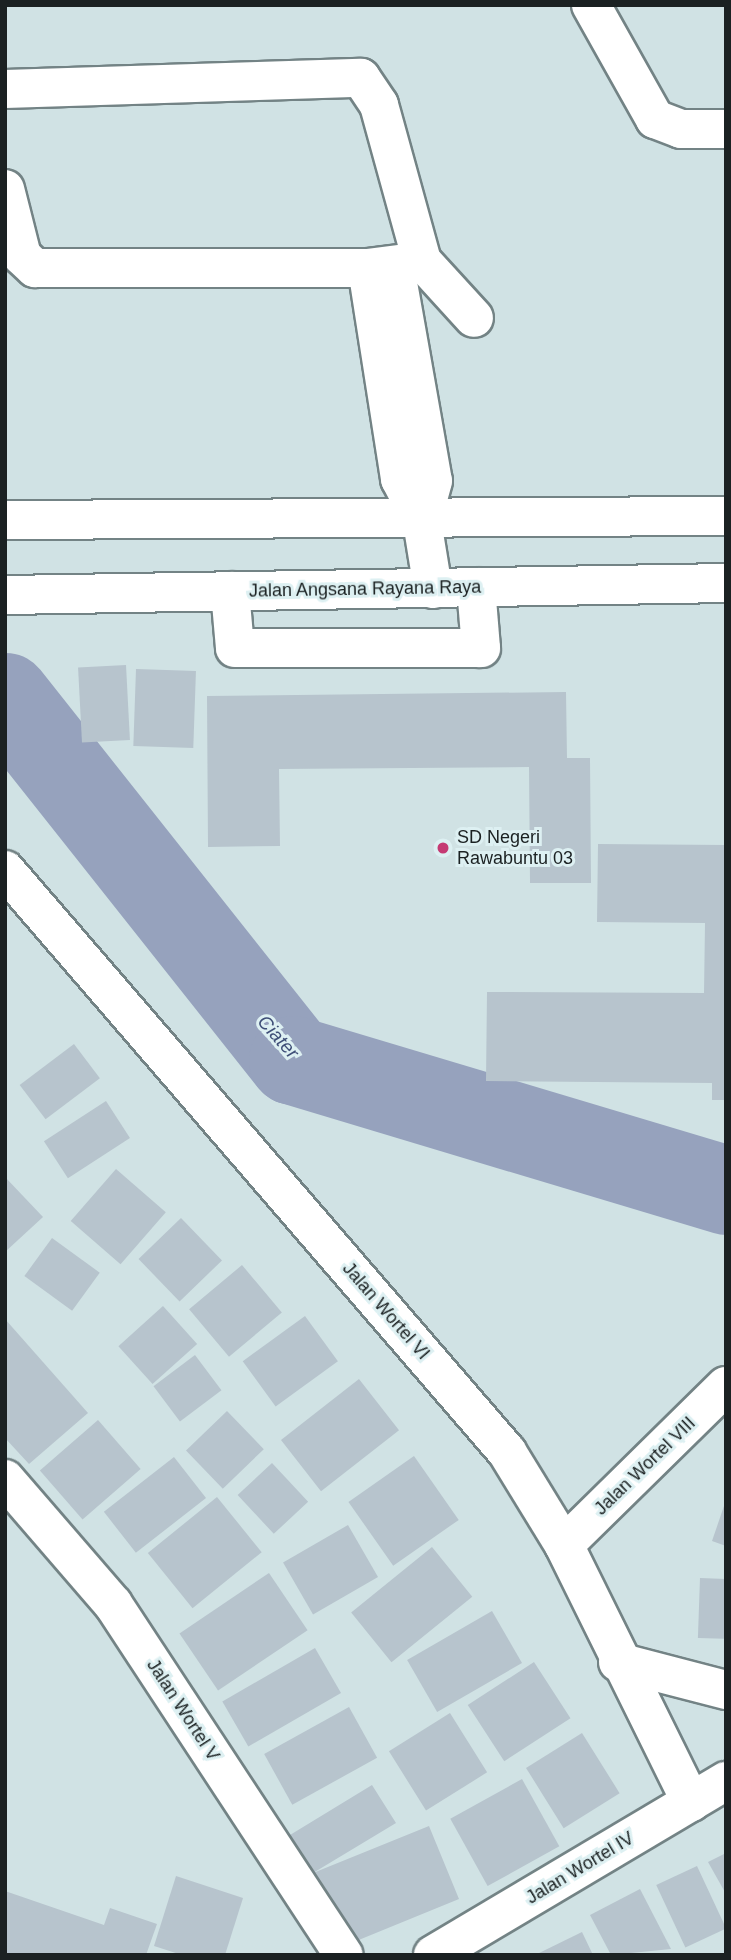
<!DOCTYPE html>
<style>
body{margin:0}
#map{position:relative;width:731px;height:1960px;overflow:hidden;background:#d0e2e4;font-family:Helvetica,sans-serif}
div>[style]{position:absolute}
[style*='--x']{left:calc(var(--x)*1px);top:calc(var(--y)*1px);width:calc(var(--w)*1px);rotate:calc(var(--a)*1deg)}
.river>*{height:89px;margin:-44.5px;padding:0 44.5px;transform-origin:44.5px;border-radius:44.5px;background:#96a2bd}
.building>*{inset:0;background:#b7c4cd;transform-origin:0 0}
.roads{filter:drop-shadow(2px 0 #738385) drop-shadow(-2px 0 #738385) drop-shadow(0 2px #738385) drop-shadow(0 -2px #738385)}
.minor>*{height:38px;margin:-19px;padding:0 19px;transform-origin:19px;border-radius:19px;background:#fff}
.dots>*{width:19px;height:19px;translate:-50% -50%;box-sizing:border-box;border:4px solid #ddf0f2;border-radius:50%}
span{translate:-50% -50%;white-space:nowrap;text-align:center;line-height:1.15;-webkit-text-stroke:6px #ddf0f2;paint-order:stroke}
.street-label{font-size:18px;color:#1b2122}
.poi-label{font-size:18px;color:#1b2122}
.left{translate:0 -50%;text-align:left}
.water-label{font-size:19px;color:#3e4e77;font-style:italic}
.frame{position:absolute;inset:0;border:7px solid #1b2122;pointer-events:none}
</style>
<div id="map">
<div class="river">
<div style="--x:5;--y:697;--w:463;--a:51.6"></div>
<div style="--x:293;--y:1060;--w:452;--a:16.7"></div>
</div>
<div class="building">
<div style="left:126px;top:665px;width:75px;height:48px;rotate:87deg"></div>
<div style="left:136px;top:669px;width:60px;height:77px;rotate:2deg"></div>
<div style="clip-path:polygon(566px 692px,567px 758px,590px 758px,591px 883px,530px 883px,529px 767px,279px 769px,280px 846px,208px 847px,207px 696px)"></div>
<div style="clip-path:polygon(598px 844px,726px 845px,726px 1100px,712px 1100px,712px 1083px,486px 1081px,487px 992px,704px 993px,705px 923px,597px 922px)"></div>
<div style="left:74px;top:1044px;width:43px;height:68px;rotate:53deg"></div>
<div style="left:106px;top:1101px;width:44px;height:74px;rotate:57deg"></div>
<div style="left:116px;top:1169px;width:66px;height:69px;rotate:41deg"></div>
<div style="clip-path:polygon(5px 1177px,43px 1217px,5px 1252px)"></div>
<div style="left:181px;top:1218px;width:59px;height:59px;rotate:46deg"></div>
<div style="left:52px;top:1238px;width:59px;height:47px;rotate:36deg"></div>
<div style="left:242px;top:1265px;width:62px;height:69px;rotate:50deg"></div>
<div style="left:163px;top:1306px;width:51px;height:60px;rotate:48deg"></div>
<div style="left:305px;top:1316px;width:56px;height:77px;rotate:54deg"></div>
<div style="clip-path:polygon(5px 1319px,88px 1413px,29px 1464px,5px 1438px)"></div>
<div style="left:195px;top:1355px;width:44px;height:52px;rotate:53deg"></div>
<div style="left:359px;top:1379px;width:65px;height:99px;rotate:52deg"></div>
<div style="left:227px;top:1411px;width:53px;height:57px;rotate:46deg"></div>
<div style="left:98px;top:1420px;width:65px;height:77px;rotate:49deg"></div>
<div style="left:414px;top:1456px;width:78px;height:80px;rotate:55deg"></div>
<div style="left:174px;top:1457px;width:52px;height:89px;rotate:52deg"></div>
<div style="left:272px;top:1463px;width:53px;height:47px;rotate:47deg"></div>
<div style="left:217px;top:1497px;width:71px;height:89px;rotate:51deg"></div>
<div style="clip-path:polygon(725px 1503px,726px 1503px,726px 1546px,712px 1541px)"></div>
<div style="left:348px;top:1525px;width:60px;height:75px;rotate:60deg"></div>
<div style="left:432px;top:1547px;width:64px;height:104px;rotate:51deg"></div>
<div style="left:269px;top:1573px;width:69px;height:108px;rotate:56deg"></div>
<div style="left:700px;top:1578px;width:26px;height:60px;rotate:2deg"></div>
<div style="left:492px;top:1611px;width:60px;height:98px;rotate:60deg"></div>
<div style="left:315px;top:1648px;width:52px;height:107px;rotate:60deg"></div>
<div style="left:534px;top:1662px;width:67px;height:79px;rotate:57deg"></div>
<div style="left:349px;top:1707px;width:58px;height:97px;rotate:61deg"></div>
<div style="left:450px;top:1713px;width:70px;height:72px;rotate:58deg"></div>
<div style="left:582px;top:1733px;width:71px;height:66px;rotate:58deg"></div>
<div style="left:522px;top:1779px;width:77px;height:82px;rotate:61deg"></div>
<div style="clip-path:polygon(372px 1785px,396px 1823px,313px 1873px,429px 1826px,459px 1899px,344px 1946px,290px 1835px)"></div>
<div style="clip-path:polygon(726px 1853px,726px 1894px,708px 1862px)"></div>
<div style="left:697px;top:1866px;width:69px;height:45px;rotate:65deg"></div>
<div style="clip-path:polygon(176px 1876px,243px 1898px,225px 1955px,182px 1955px,154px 1946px)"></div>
<div style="clip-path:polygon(640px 1889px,671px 1949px,611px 1955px,590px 1915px)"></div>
<div style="clip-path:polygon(5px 1891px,104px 1925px,110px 1908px,157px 1924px,146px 1955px,5px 1955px)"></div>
<div style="clip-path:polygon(582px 1932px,593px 1955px,535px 1955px)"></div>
</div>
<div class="roads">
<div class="minor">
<div style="--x:591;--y:5;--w:131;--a:60.7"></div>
<div style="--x:655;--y:119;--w:28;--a:21"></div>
<div style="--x:681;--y:129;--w:45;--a:0"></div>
<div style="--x:5;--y:89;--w:356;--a:-1.8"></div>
<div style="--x:361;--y:78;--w:32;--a:56"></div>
<div style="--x:379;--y:105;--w:162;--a:74.6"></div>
<div style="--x:422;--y:261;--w:77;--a:47.6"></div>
<div style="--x:5;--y:189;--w:69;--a:75.8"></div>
<div style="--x:22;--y:256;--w:18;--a:43"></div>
<div style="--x:35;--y:268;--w:332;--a:0"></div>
<div style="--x:367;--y:268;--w:55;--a:-7.3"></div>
<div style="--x:395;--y:266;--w:218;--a:80"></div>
<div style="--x:433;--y:481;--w:41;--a:105.4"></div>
<div style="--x:367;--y:268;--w:214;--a:81.1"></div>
<div style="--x:400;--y:479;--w:47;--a:62.4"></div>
<div style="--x:422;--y:521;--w:69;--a:80.8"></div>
<div style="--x:5;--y:520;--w:721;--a:-0.32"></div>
<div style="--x:230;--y:591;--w:57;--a:85"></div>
<div style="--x:235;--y:648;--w:246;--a:0"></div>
<div style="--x:481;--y:648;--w:61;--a:-94.7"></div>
<div style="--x:5;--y:595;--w:721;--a:-0.95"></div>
<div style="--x:5;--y:870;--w:769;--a:49.22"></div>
<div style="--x:507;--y:1452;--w:109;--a:58.5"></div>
<div style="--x:564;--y:1545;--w:287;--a:63.7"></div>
<div style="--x:5;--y:1479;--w:165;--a:49.2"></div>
<div style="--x:113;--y:1604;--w:420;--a:56.7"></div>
<div style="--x:564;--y:1545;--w:227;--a:-44.5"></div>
<div style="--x:618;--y:1662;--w:112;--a:14.5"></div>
<div style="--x:433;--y:1955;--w:341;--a:-30.7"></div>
</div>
</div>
<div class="dots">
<div style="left:443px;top:848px;background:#c53a73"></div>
</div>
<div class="street-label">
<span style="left:365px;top:589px;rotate:-1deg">Jalan Angsana Rayana Raya</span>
<span style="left:386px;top:1311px;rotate:49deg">Jalan Wortel VI</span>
<span style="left:645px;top:1466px;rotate:-44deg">Jalan Wortel VIII</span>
<span style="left:183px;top:1710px;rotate:57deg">Jalan Wortel V</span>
<span style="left:580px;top:1868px;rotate:-31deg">Jalan Wortel IV</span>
</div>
<div class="poi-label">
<span class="left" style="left:457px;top:848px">SD Negeri<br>Rawabuntu 03</span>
</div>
<div class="water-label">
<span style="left:278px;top:1037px;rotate:48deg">Ciater</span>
</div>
<div class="frame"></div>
</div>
